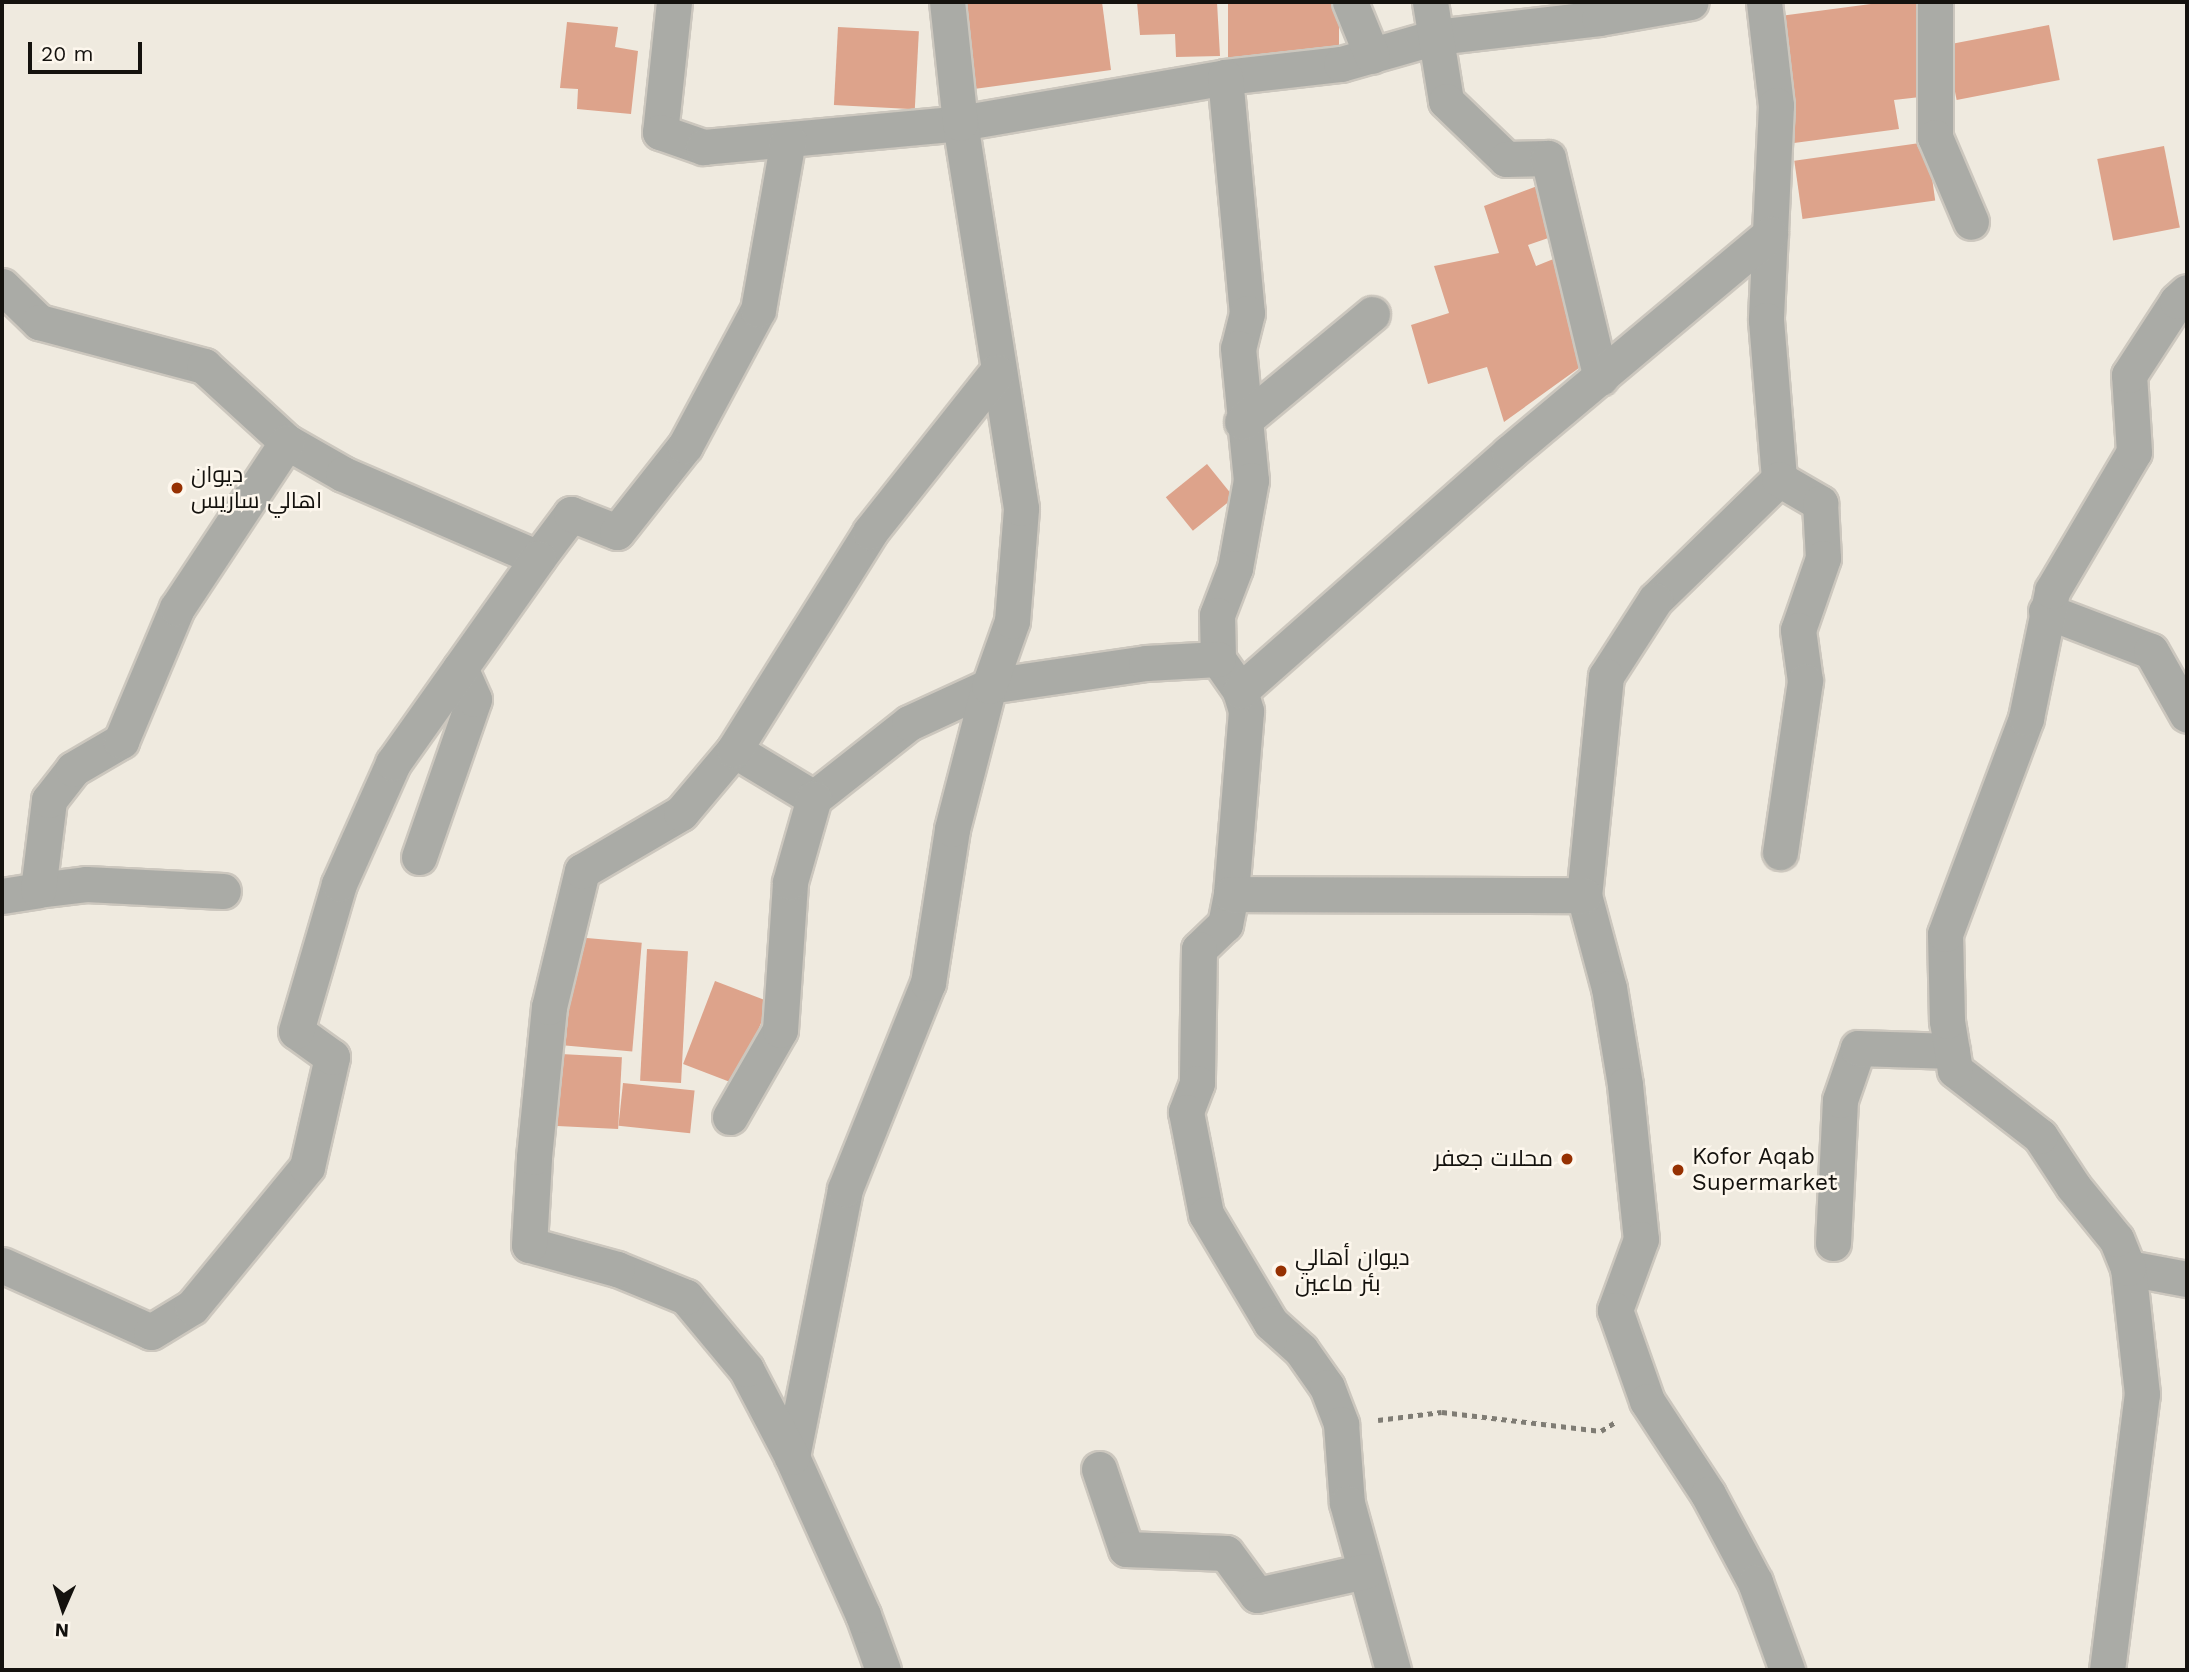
<!DOCTYPE html>
<meta charset="utf-8">
<style>
body{margin:0}
#map{position:relative;width:2189px;height:1672px;overflow:hidden;background:#efeadf;font-family:"Work Sans",Cairo,sans-serif}
div>[style]{position:absolute}
[style*='--x']{left:calc(var(--x)*1px);top:calc(var(--y)*1px);width:calc(var(--w)*1px);rotate:calc(var(--a)*1deg)}
.building>*{inset:0;background:#dda38b;transform-origin:0 0}
.path>*{height:4.5px;margin-top:-2.25px;transform-origin:0;background:repeating-linear-gradient(90deg,#7f7c74 0 5px,transparent 0 10px)}
.roads{filter:drop-shadow(2px 0 #ccc7be) drop-shadow(-2px 0 #ccc7be) drop-shadow(0 2px #ccc7be) drop-shadow(0 -2px #ccc7be)}
.minor>*{height:35px;margin:-17.5px;padding:0 17.5px;transform-origin:17.5px;border-radius:17.5px;background:#aaaba6}
.dots>*{width:19px;height:19px;translate:-50% -50%;box-sizing:border-box;border:4px solid #fdf7ed;border-radius:50%}
span{translate:-50% -50%;white-space:nowrap;text-align:center;line-height:1.15;-webkit-text-stroke:5px #fdf7ed;paint-order:stroke}
.poi-label{font-size:23px;color:#14120e}
.left{translate:0 -50%;text-align:left}
.right{translate:-100% -50%;text-align:right}
.frame{position:absolute;inset:0;border:4px solid #14120e;pointer-events:none}
.north{position:absolute;left:28px;top:1574px;width:70px;height:70px;-webkit-text-stroke:5px #fdf7ed;paint-order:stroke;rotate:183deg;font-size:19px;font-weight:700;line-height:28px;text-align:center;color:#14120e}
.north::after{content:'';display:block;margin:auto;width:24px;height:32px;background:#14120e;clip-path:polygon(50% 0,100% 100%,50% 72%,0 100%)}
.scale{position:absolute;left:28px;top:42px;width:114px;height:32px;box-sizing:border-box;border:4px solid #14120e;border-top:0;padding-left:9px;font-size:21px;line-height:24px;white-space:nowrap;color:#14120e;-webkit-text-stroke:5px #fdf7ed;paint-order:stroke}
</style>
<div id="map">
<div class="building">
<div style="clip-path:polygon(959px 2px,1102px 2px,1111px 70px,974px 89px)"></div>
<div style="clip-path:polygon(1137px 2px,1217px 2px,1220px 56px,1176px 57px,1175px 34px,1140px 35px)"></div>
<div style="left:1228px;top:2px;width:111px;height:56px"></div>
<div style="clip-path:polygon(1886px 2px,1917px 2px,1929px 96px,1894px 100px,1899px 129px,1794px 143px,1789px 123px,1795px 121px,1780px 16px)"></div>
<div style="clip-path:polygon(567px 22px,618px 27px,615px 47px,638px 51px,631px 114px,577px 109px,578px 89px,560px 88px)"></div>
<div style="left:2049px;top:25px;width:56px;height:105px;rotate:79deg"></div>
<div style="left:838px;top:27px;width:81px;height:78px;rotate:3deg"></div>
<div style="left:1927px;top:142px;width:59px;height:134px;rotate:82deg"></div>
<div style="left:2164px;top:146px;width:83px;height:68px;rotate:79deg"></div>
<div style="clip-path:polygon(1540px 185px,1557px 235px,1528px 245px,1536px 266px,1556px 258px,1590px 360px,1504px 422px,1487px 367px,1428px 384px,1411px 325px,1449px 313px,1434px 266px,1499px 253px,1484px 206px)"></div>
<div style="left:1207px;top:464px;width:43px;height:53px;rotate:51deg"></div>
<div style="left:575px;top:937px;width:67px;height:109px;rotate:5deg"></div>
<div style="left:647px;top:949px;width:41px;height:132px;rotate:3deg"></div>
<div style="left:715px;top:981px;width:58px;height:89px;rotate:21deg"></div>
<div style="left:561px;top:1054px;width:61px;height:72px;rotate:3deg"></div>
<div style="left:623px;top:1083px;width:72px;height:43px;rotate:6deg"></div>
</div>
<div class="path">
<div style="--x:1378;--y:1420;--w:64;--a:-7.1"></div>
<div style="--x:1442;--y:1412;--w:160;--a:6.8"></div>
<div style="--x:1601;--y:1431;--w:19;--a:-32"></div>
</div>
<div class="roads">
<div class="minor">
<div style="--x:674;--y:2;--w:131;--a:96.1"></div>
<div style="--x:660;--y:132;--w:46;--a:19.2"></div>
<div style="--x:703;--y:147;--w:258;--a:-5.3"></div>
<div style="--x:960;--y:123;--w:269;--a:-9.8"></div>
<div style="--x:1225;--y:77;--w:117;--a:-6.4"></div>
<div style="--x:1341;--y:64;--w:99;--a:-15.9"></div>
<div style="--x:1436;--y:37;--w:164;--a:-6.6"></div>
<div style="--x:1599;--y:18;--w:93;--a:-9.9"></div>
<div style="--x:1350;--y:2;--w:58;--a:67.8"></div>
<div style="--x:1430;--y:2;--w:100;--a:80.8"></div>
<div style="--x:1446;--y:101;--w:83;--a:44"></div>
<div style="--x:1506;--y:159;--w:42;--a:-1.4"></div>
<div style="--x:1548;--y:158;--w:226;--a:76.5"></div>
<div style="--x:1764;--y:2;--w:104;--a:83.4"></div>
<div style="--x:1776;--y:105;--w:215;--a:92.7"></div>
<div style="--x:1766;--y:320;--w:160;--a:85.3"></div>
<div style="--x:1779;--y:479;--w:173;--a:135.7"></div>
<div style="--x:1655;--y:600;--w:90;--a:122.8"></div>
<div style="--x:1606;--y:676;--w:220;--a:95.7"></div>
<div style="--x:1584;--y:895;--w:96;--a:75"></div>
<div style="--x:1609;--y:988;--w:98;--a:80.6"></div>
<div style="--x:1625;--y:1085;--w:155;--a:84.1"></div>
<div style="--x:1641;--y:1239;--w:76;--a:110.1"></div>
<div style="--x:1615;--y:1310;--w:96;--a:70.6"></div>
<div style="--x:1647;--y:1401;--w:111;--a:56.7"></div>
<div style="--x:1708;--y:1494;--w:100;--a:61.9"></div>
<div style="--x:1755;--y:1582;--w:94;--a:70"></div>
<div style="--x:1935;--y:2;--w:135;--a:90"></div>
<div style="--x:1935;--y:137;--w:92;--a:67"></div>
<div style="--x:1225;--y:77;--w:237;--a:84.7"></div>
<div style="--x:1247;--y:313;--w:36;--a:104"></div>
<div style="--x:1238;--y:348;--w:133;--a:84.4"></div>
<div style="--x:1251;--y:480;--w:89;--a:100.3"></div>
<div style="--x:1235;--y:568;--w:50;--a:111"></div>
<div style="--x:1217;--y:615;--w:44;--a:88.7"></div>
<div style="--x:1218;--y:659;--w:39;--a:55"></div>
<div style="--x:1240;--y:691;--w:21;--a:73"></div>
<div style="--x:1246;--y:711;--w:184;--a:94.7"></div>
<div style="--x:1231;--y:894;--w:31;--a:101"></div>
<div style="--x:1225;--y:924;--w:36;--a:136"></div>
<div style="--x:1199;--y:949;--w:134;--a:90.9"></div>
<div style="--x:1197;--y:1083;--w:31;--a:111"></div>
<div style="--x:1186;--y:1112;--w:104;--a:78.9"></div>
<div style="--x:1206;--y:1214;--w:127;--a:59.2"></div>
<div style="--x:1271;--y:1323;--w:40;--a:42"></div>
<div style="--x:1301;--y:1350;--w:45;--a:54.9"></div>
<div style="--x:1327;--y:1387;--w:40;--a:69"></div>
<div style="--x:1341;--y:1424;--w:79;--a:85.7"></div>
<div style="--x:1347;--y:1503;--w:173;--a:74.6"></div>
<div style="--x:2;--y:286;--w:52;--a:44.2"></div>
<div style="--x:39;--y:322;--w:171;--a:14.9"></div>
<div style="--x:204;--y:366;--w:113;--a:42.5"></div>
<div style="--x:287;--y:442;--w:64;--a:29.7"></div>
<div style="--x:343;--y:474;--w:212;--a:23.3"></div>
<div style="--x:538;--y:558;--w:55;--a:-53.1"></div>
<div style="--x:571;--y:514;--w:49;--a:21.4"></div>
<div style="--x:617;--y:532;--w:110;--a:-51.7"></div>
<div style="--x:685;--y:446;--w:154;--a:-61.8"></div>
<div style="--x:758;--y:310;--w:173;--a:-80"></div>
<div style="--x:1242;--y:422;--w:169;--a:-39.7"></div>
<div style="--x:1779;--y:479;--w:48;--a:30.3"></div>
<div style="--x:1820;--y:503;--w:55;--a:86.9"></div>
<div style="--x:1823;--y:558;--w:76;--a:109.1"></div>
<div style="--x:1798;--y:630;--w:51;--a:82.2"></div>
<div style="--x:1805;--y:681;--w:173;--a:98.3"></div>
<div style="--x:2046;--y:611;--w:112;--a:20.9"></div>
<div style="--x:2151;--y:651;--w:73;--a:60.6"></div>
<div style="--x:1240;--y:691;--w:359;--a:-41.5"></div>
<div style="--x:1509;--y:453;--w:341;--a:-40"></div>
<div style="--x:734;--y:750;--w:93;--a:31"></div>
<div style="--x:814;--y:798;--w:121;--a:-38.3"></div>
<div style="--x:909;--y:723;--w:88;--a:-24.8"></div>
<div style="--x:989;--y:686;--w:159;--a:-8.3"></div>
<div style="--x:1146;--y:663;--w:72;--a:-3.2"></div>
<div style="--x:419;--y:857;--w:167;--a:-70.8"></div>
<div style="--x:474;--y:699;--w:34;--a:-114"></div>
<div style="--x:38;--y:890;--w:48;--a:-7.1"></div>
<div style="--x:86;--y:884;--w:137;--a:2.9"></div>
<div style="--x:1231;--y:894;--w:353;--a:0.2"></div>
<div style="--x:2;--y:896;--w:36;--a:-9"></div>
<div style="--x:38;--y:890;--w:91;--a:-83"></div>
<div style="--x:49;--y:800;--w:39;--a:-52"></div>
<div style="--x:73;--y:769;--w:56;--a:-30.3"></div>
<div style="--x:121;--y:741;--w:144;--a:-67.2"></div>
<div style="--x:177;--y:608;--w:199;--a:-56.5"></div>
<div style="--x:730;--y:1117;--w:100;--a:-60.1"></div>
<div style="--x:780;--y:1030;--w:148;--a:-86.1"></div>
<div style="--x:790;--y:882;--w:87;--a:-74.1"></div>
<div style="--x:1833;--y:1243;--w:143;--a:-87.2"></div>
<div style="--x:1840;--y:1100;--w:55;--a:-70.9"></div>
<div style="--x:1858;--y:1048;--w:94;--a:1.8"></div>
<div style="--x:2;--y:1265;--w:163;--a:24.2"></div>
<div style="--x:151;--y:1332;--w:48;--a:-31.4"></div>
<div style="--x:192;--y:1307;--w:181;--a:-50.6"></div>
<div style="--x:307;--y:1167;--w:113;--a:-77.2"></div>
<div style="--x:332;--y:1057;--w:44;--a:-144.2"></div>
<div style="--x:296;--y:1031;--w:153;--a:-73.7"></div>
<div style="--x:339;--y:884;--w:133;--a:-65.9"></div>
<div style="--x:393;--y:763;--w:251;--a:-54.7"></div>
<div style="--x:2128;--y:1268;--w:60;--a:10.6"></div>
<div style="--x:792;--y:1457;--w:273;--a:-78.8"></div>
<div style="--x:845;--y:1189;--w:222;--a:-68.1"></div>
<div style="--x:928;--y:983;--w:156;--a:-81.1"></div>
<div style="--x:952;--y:829;--w:148;--a:-75.5"></div>
<div style="--x:989;--y:686;--w:69;--a:-70.5"></div>
<div style="--x:1012;--y:621;--w:113;--a:-85.4"></div>
<div style="--x:1021;--y:508;--w:390;--a:-99"></div>
<div style="--x:960;--y:123;--w:122;--a:-96.1"></div>
<div style="--x:1099;--y:1469;--w:84;--a:71.4"></div>
<div style="--x:1126;--y:1549;--w:100;--a:2.3"></div>
<div style="--x:1226;--y:1553;--w:52;--a:53.6"></div>
<div style="--x:1257;--y:1595;--w:111;--a:-12.5"></div>
<div style="--x:883;--y:1670;--w:59;--a:-110"></div>
<div style="--x:863;--y:1615;--w:173;--a:-114.2"></div>
<div style="--x:792;--y:1457;--w:99;--a:-117.6"></div>
<div style="--x:746;--y:1369;--w:94;--a:-129.8"></div>
<div style="--x:686;--y:1297;--w:74;--a:-157.9"></div>
<div style="--x:617;--y:1269;--w:91;--a:-164.7"></div>
<div style="--x:529;--y:1245;--w:88;--a:-86.7"></div>
<div style="--x:534;--y:1157;--w:151;--a:-84.3"></div>
<div style="--x:549;--y:1007;--w:140;--a:-76.4"></div>
<div style="--x:582;--y:871;--w:115;--a:-30.4"></div>
<div style="--x:681;--y:813;--w:82;--a:-49.9"></div>
<div style="--x:734;--y:750;--w:257;--a:-58"></div>
<div style="--x:870;--y:532;--w:204;--a:-51.6"></div>
<div style="--x:2107;--y:1670;--w:278;--a:-82.8"></div>
<div style="--x:2142;--y:1394;--w:127;--a:-96.3"></div>
<div style="--x:2128;--y:1268;--w:31;--a:-112"></div>
<div style="--x:2116;--y:1239;--w:68;--a:-129.1"></div>
<div style="--x:2073;--y:1186;--w:60;--a:-123.4"></div>
<div style="--x:2040;--y:1136;--w:108;--a:-142.2"></div>
<div style="--x:1955;--y:1070;--w:50;--a:-99.3"></div>
<div style="--x:1947;--y:1021;--w:87;--a:-91.3"></div>
<div style="--x:1945;--y:934;--w:231;--a:-69.4"></div>
<div style="--x:2026;--y:718;--w:130;--a:-78.4"></div>
<div style="--x:2052;--y:591;--w:161;--a:-59.5"></div>
<div style="--x:2134;--y:452;--w:77;--a:-93.7"></div>
<div style="--x:2129;--y:375;--w:88;--a:-57"></div>
<div style="--x:2177;--y:301;--w:13;--a:-42"></div>
</div>
</div>
<div class="dots">
<div style="left:177px;top:488px;background:#963102"></div>
<div style="left:1567px;top:1159px;background:#963102"></div>
<div style="left:1678px;top:1170px;background:#963102"></div>
<div style="left:1281px;top:1271px;background:#963102"></div>
</div>
<div class="poi-label">
<span class="left" style="left:191px;top:488px">ديوان<br>اهالي ساريس</span>
<span class="left" style="left:1692px;top:1170px">Kofor Aqab<br>Supermarket</span>
<span class="right" style="left:1553px;top:1159px">محلات جعفر</span>
<span class="left" style="left:1295px;top:1271px">ديوان أهالي<br>بئر ماعين</span>
</div>
<div class="frame"></div>
<div class="north">N</div>
<div class="scale">20 m</div>
</div>
